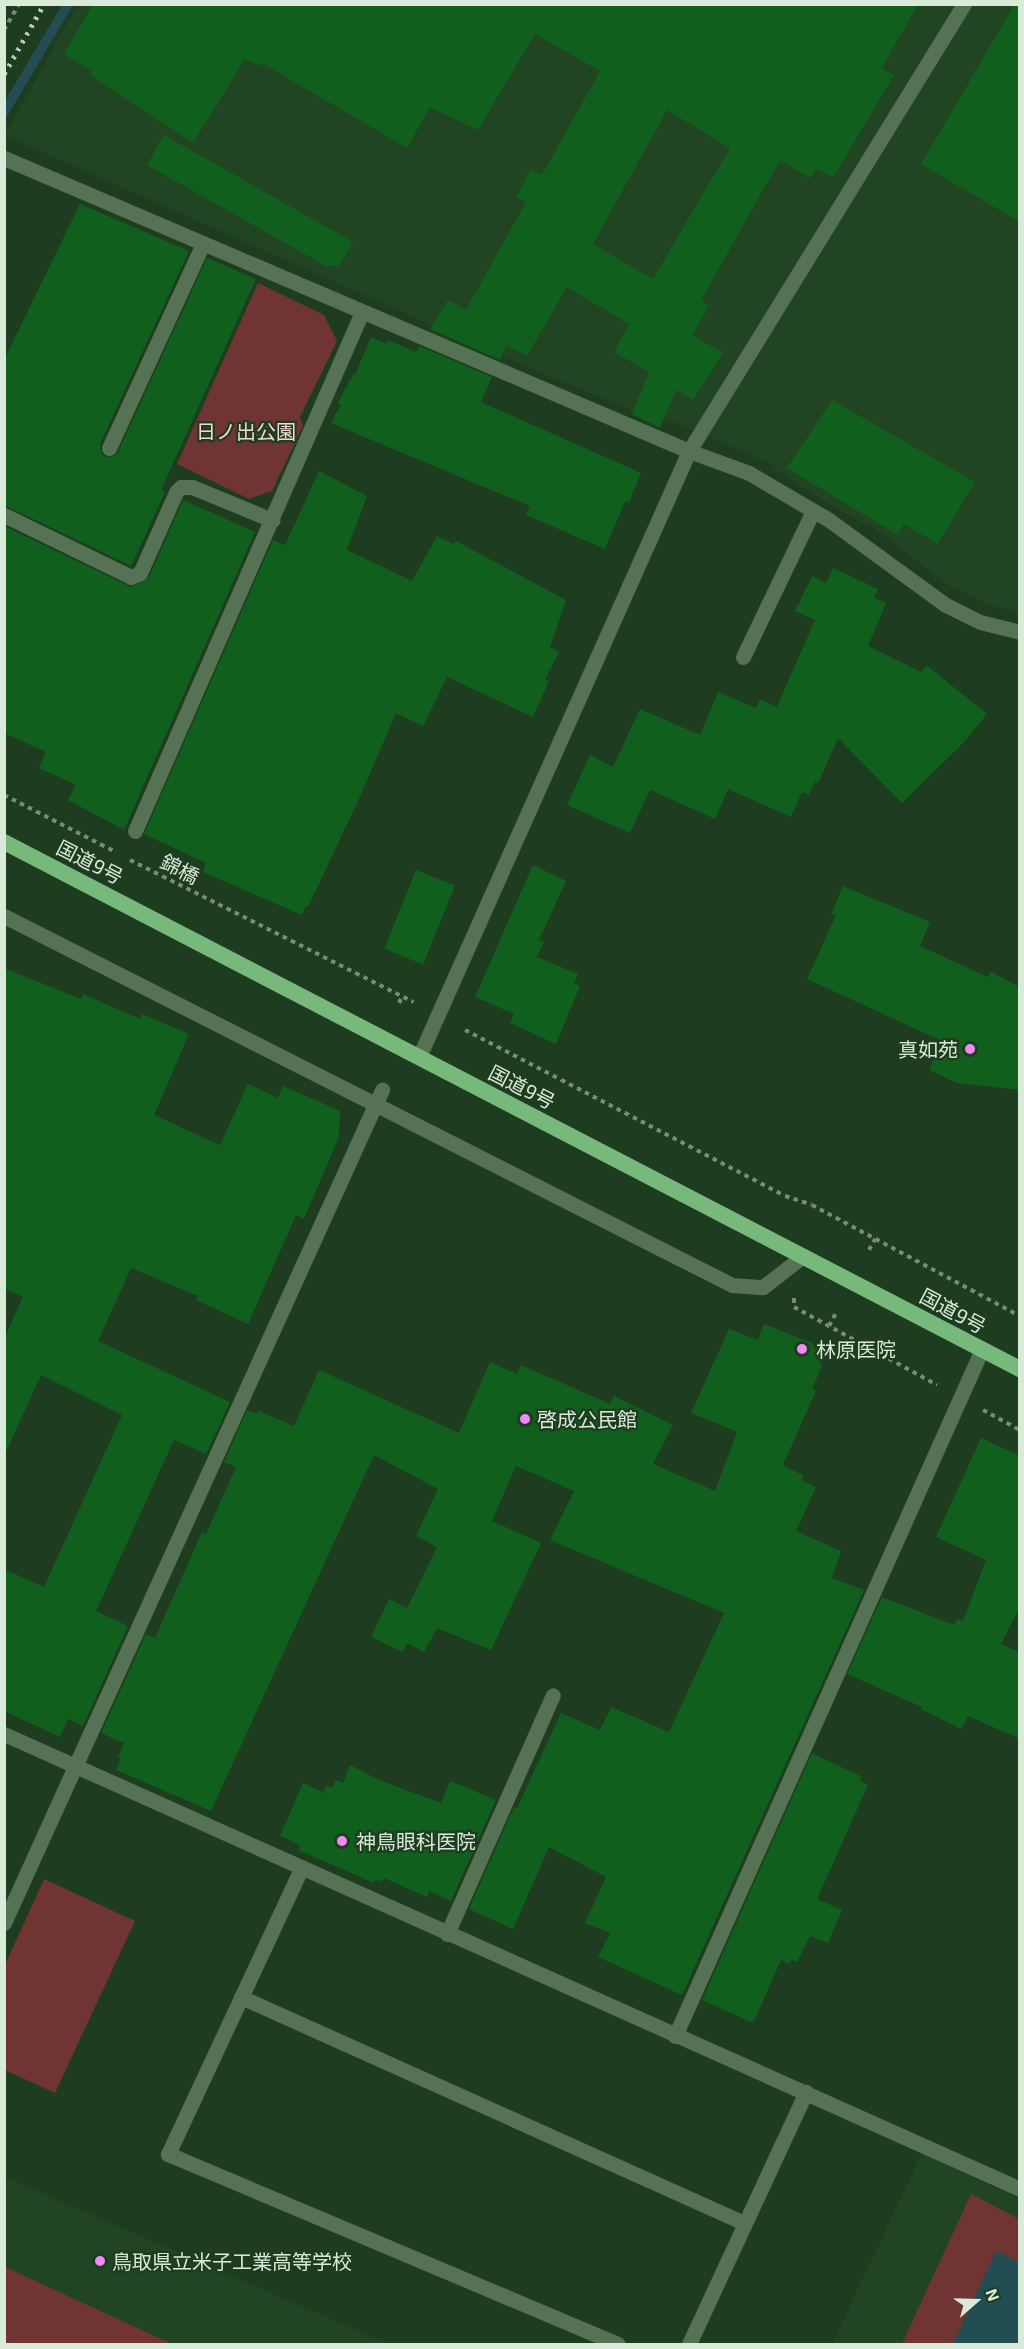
<!DOCTYPE html>
<meta charset="utf-8">
<style>
body{margin:0}
#map{position:relative;width:1024px;height:2349px;overflow:hidden;background:#1e3c20;font-family:"Exo 2","Noto Sans JP",sans-serif}
div>[style]{position:absolute}
[style*='--x']{left:calc(var(--x)*1px);top:calc(var(--y)*1px);width:calc(var(--w)*1px);rotate:calc(var(--a)*1deg)}
.built>*{inset:0;background:#214523}
.green>*{inset:0;background:#703532}
.water>*{inset:0;background:#224e53}
.building>*{inset:0;background:#115f1d;transform-origin:0 0}
.path>*{height:4px;margin-top:-2px;transform-origin:0;background:repeating-linear-gradient(90deg,#748d75 0 4.5px,transparent 0 9px)}
.service>*{height:15px;margin:-7.5px;padding:0 7.5px;transform-origin:7.5px;border-radius:7.5px;background:#557255}
.pedestrian>*{height:15px;margin:-7.5px;padding:0 7.5px;transform-origin:7.5px;border-radius:7.5px;background:#557255}
.minor>*{height:15px;margin:-7.5px;padding:0 7.5px;transform-origin:7.5px;border-radius:7.5px;background:#557255}
.trunk>*{height:16px;margin:-8px;padding:0 8px;transform-origin:8px;border-radius:8px;background:#77b97a}
.rail>*{height:4.5px;margin-top:-2.25px;transform-origin:0;background:repeating-linear-gradient(90deg,#b5c9b5 0 3px,transparent 0 9px)}
.dots>*{width:16px;height:16px;translate:-50% -50%;box-sizing:border-box;border:3px solid #1e3c20;border-radius:50%}
span{translate:-50% -50%;white-space:nowrap;text-align:center;line-height:1.15;-webkit-text-stroke:4.5px #1e3c20;paint-order:stroke}
.park-label{font-size:20px;color:#f2d7d4}
.street-label{font-size:20px;color:#d8ead8}
.poi-label{font-size:20px;color:#d8ead8}
.right{translate:-100% -50%;text-align:right}
.left{translate:0 -50%;text-align:left}
.frame{position:absolute;inset:0;border:6px solid #d8ead8;pointer-events:none}
.north{position:absolute;left:946px;top:2271px;width:60px;height:60px;-webkit-text-stroke:4px #1e3c20;paint-order:stroke;rotate:70deg;font-size:16px;font-weight:700;line-height:24px;text-align:center;color:#d8ead8}
.north::after{content:'';display:block;margin:auto;width:21px;height:27px;background:#d8ead8;clip-path:polygon(50% 0,100% 100%,50% 72%,0 100%)}
</style>
<div id="map">
<div class="built">
<div style="clip-path:polygon(78px 5px,1019px 5px,1019px 613px,991px 605px,951px 587px,866px 522px,864px 524px,803px 488px,774px 468px,774px 465px,658px 415px,655px 419px,529px 368px,5px 135px)"></div>
<div style="clip-path:polygon(922px 2153px,1019px 2199px,1019px 2344px,832px 2344px)"></div>
<div style="clip-path:polygon(5px 2177px,388px 2344px,5px 2344px)"></div>
</div>
<div class="green">
<div style="clip-path:polygon(258px 283px,324px 315px,337px 341px,300px 417px,303px 426px,272px 491px,249px 499px,177px 464px)"></div>
<div style="clip-path:polygon(44px 1879px,135px 1921px,55px 2093px,5px 2070px,5px 1965px)"></div>
<div style="clip-path:polygon(971px 2194px,1019px 2219px,1019px 2344px,902px 2344px)"></div>
<div style="clip-path:polygon(5px 2267px,172px 2344px,5px 2344px)"></div>
</div>
<div class="water">
<div style="clip-path:polygon(62px 5px,73px 5px,5px 120px,5px 101px)"></div>
<div style="clip-path:polygon(996px 2251px,1019px 2262px,1019px 2344px,953px 2344px)"></div>
</div>
<div class="building">
<div style="clip-path:polygon(evenodd,93px 4px,918px 4px,882px 68px,894px 75px,833px 178px,817px 169px,810px 178px,780px 160px,701px 300px,709px 305px,692px 335px,723px 353px,693px 400px,676px 390px,660px 428px,632px 414px,649px 372px,614px 352px,629px 324px,567px 287px,527px 356px,507px 345px,500px 360px,430px 329px,448px 300px,466px 310px,526px 202px,516px 197px,531px 169px,542px 175px,600px 71px,535px 34px,478px 130px,430px 107px,407px 148px,262px 63px,260px 66px,245px 59px,193px 143px,90px 75px,92px 71px,64px 54px,93px 4px,667px 110px,730px 148px,653px 279px,593px 244px,667px 110px)"></div>
<div style="clip-path:polygon(1015px 4px,1020px 4px,1020px 222px,921px 164px)"></div>
<div style="clip-path:polygon(164px 135px,353px 242px,339px 266px,326px 266px,147px 165px)"></div>
<div style="clip-path:polygon(80px 204px,189px 251px,100px 444px,101px 453px,105px 457px,114px 456px,118px 452px,207px 258px,256px 279px,161px 490px,165px 492px,131px 566px,4px 505px,4px 360px)"></div>
<div style="clip-path:polygon(371px 337px,386px 344px,388px 340px,416px 352px,419px 346px,492px 377px,481px 402px,641px 473px,629px 502px,625px 501px,605px 549px,526px 515px,530px 506px,331px 423px,341px 405px,338px 403px,353px 374px,355px 375px)"></div>
<div style="clip-path:polygon(832px 400px,975px 482px,938px 544px,904px 524px,898px 535px,787px 468px)"></div>
<div style="clip-path:polygon(319px 471px,367px 496px,347px 550px,412px 581px,437px 536px,454px 544px,456px 541px,566px 600px,550px 647px,559px 652px,545px 679px,549px 681px,533px 717px,447px 677px,423px 726px,396px 713px,358px 801px,308px 907px,306px 906px,302px 915px,203px 872px,206px 863px,144px 834px,273px 540px,285px 545px)"></div>
<div style="clip-path:polygon(183px 500px,255px 532px,124px 830px,68px 800px,76px 785px,39px 768px,46px 752px,4px 733px,4px 526px,131px 587px,149px 577px)"></div>
<div style="clip-path:polygon(833px 568px,878px 589px,874px 598px,886px 603px,868px 646px,921px 672px,926px 666px,930px 668px,987px 714px,965px 741px,902px 803px,838px 738px,818px 783px,815px 782px,809px 795px,802px 792px,791px 817px,728px 789px,715px 819px,650px 790px,630px 833px,567px 805px,590px 755px,613px 767px,640px 709px,700px 735px,718px 692px,756px 708px,760px 699px,777px 707px,815px 620px,795px 611px,812px 576px,826px 583px)"></div>
<div style="clip-path:polygon(533px 865px,566px 881px,539px 940px,544px 942px,537px 957px,578px 974px,574px 983px,580px 986px,556px 1044px,510px 1023px,514px 1014px,475px 997px)"></div>
<div style="left:416px;top:870px;width:42px;height:85px;rotate:22deg"></div>
<div style="clip-path:polygon(843px 886px,930px 922px,920px 946px,988px 977px,991px 972px,1020px 987px,1020px 1090px,957px 1083px,929px 1070px,942px 1041px,807px 979px,836px 915px,831px 914px)"></div>
<div style="clip-path:polygon(4px 968px,81px 999px,83px 994px,140px 1019px,142px 1014px,189px 1034px,154px 1115px,220px 1145px,248px 1084px,278px 1098px,283px 1086px,340px 1111px,339px 1137px,304px 1219px,296px 1215px,248px 1324px,196px 1300px,198px 1296px,131px 1268px,98px 1341px,230px 1402px,206px 1454px,174px 1440px,96px 1611px,128px 1626px,83px 1726px,68px 1719px,60px 1737px,4px 1711px,4px 1569px,44px 1587px,122px 1415px,41px 1375px,4px 1456px,4px 1339px,23px 1297px,4px 1288px)"></div>
<div style="clip-path:polygon(764px 1324px,812px 1343px,822px 1366px,812px 1389px,816px 1391px,783px 1465px,804px 1476px,801px 1480px,816px 1487px,796px 1531px,841px 1551px,832px 1578px,864px 1590px,682px 1995px,598px 1957px,610px 1933px,585px 1923px,606px 1877px,549px 1847px,513px 1929px,469px 1909px,514px 1807px,517px 1808px,561px 1713px,600px 1730px,611px 1707px,669px 1732px,724px 1613px,550px 1540px,574px 1491px,516px 1466px,492px 1521px,541px 1543px,491px 1650px,437px 1628px,424px 1652px,407px 1643px,403px 1652px,371px 1637px,389px 1599px,407px 1608px,437px 1547px,416px 1536px,438px 1489px,374px 1455px,211px 1811px,116px 1770px,121px 1758px,118px 1757px,124px 1743px,101px 1733px,146px 1634px,155px 1638px,202px 1532px,206px 1534px,236px 1467px,224px 1462px,247px 1410px,257px 1414px,259px 1411px,294px 1426px,319px 1370px,459px 1433px,490px 1362px,517px 1374px,521px 1365px,610px 1404px,614px 1396px,673px 1425px,653px 1464px,715px 1491px,737px 1432px,691px 1413px,729px 1329px,758px 1340px)"></div>
<div style="clip-path:polygon(981px 1438px,1020px 1456px,1020px 1607px,1001px 1644px,1020px 1652px,1020px 1739px,968px 1716px,961px 1729px,921px 1709px,922px 1707px,847px 1674px,882px 1597px,954px 1625px,957px 1619px,963px 1621px,986px 1560px,936px 1537px)"></div>
<div style="clip-path:polygon(812px 1753px,862px 1777px,860px 1781px,868px 1785px,817px 1899px,842px 1910px,828px 1943px,810px 1936px,797px 1962px,791px 1960px,789px 1964px,781px 1960px,753px 2023px,702px 2000px)"></div>
<div style="clip-path:polygon(350px 1765px,379px 1780px,441px 1803px,450px 1781px,496px 1800px,451px 1901px,429px 1891px,427px 1897px,384px 1878px,382px 1882px,376px 1879px,374px 1883px,298px 1850px,300px 1845px,280px 1836px,303px 1783px,324px 1793px,326px 1785px,332px 1788px,336px 1780px,343px 1783px)"></div>
</div>
<div class="path">
<div style="--x:4;--y:30;--w:30;--a:-60"></div>
<div style="--x:4;--y:795;--w:126;--a:27"></div>
<div style="--x:130;--y:860;--w:317;--a:26.6"></div>
<div style="--x:399;--y:1003;--w:7;--a:-63"></div>
<div style="--x:465;--y:1030;--w:360;--a:27.4"></div>
<div style="--x:785;--y:1196;--w:28;--a:18"></div>
<div style="--x:812;--y:1205;--w:236;--a:28.1"></div>
<div style="--x:869;--y:1250;--w:13;--a:-61"></div>
<div style="--x:794;--y:1298;--w:9;--a:90"></div>
<div style="--x:794;--y:1307;--w:163;--a:28.6"></div>
<div style="--x:829;--y:1326;--w:17;--a:-62"></div>
<div style="--x:983;--y:1410;--w:42;--a:28.4"></div>
</div>
<div class="service">
<div style="--x:109;--y:448;--w:225;--a:-65.3"></div>
<div style="--x:689;--y:451;--w:525;--a:-58.4"></div>
<div style="--x:4;--y:515;--w:141;--a:26"></div>
<div style="--x:131;--y:577;--w:10;--a:-24"></div>
<div style="--x:140;--y:573;--w:89;--a:-66"></div>
<div style="--x:176;--y:492;--w:7;--a:-45"></div>
<div style="--x:181;--y:487;--w:11;--a:0"></div>
<div style="--x:192;--y:487;--w:87;--a:22.4"></div>
<div style="--x:743;--y:657;--w:162;--a:-64.4"></div>
<div style="--x:135;--y:831;--w:566;--a:-66.38"></div>
<div style="--x:447;--y:1934;--w:261;--a:-66.1"></div>
<div style="--x:675;--y:2036;--w:752;--a:-65.92"></div>
</div>
<div class="pedestrian">
<div style="--x:375;--y:1105;--w:17;--a:-65"></div>
</div>
<div class="minor">
<div style="--x:4;--y:158;--w:745;--a:23.16"></div>
<div style="--x:689;--y:451;--w:64;--a:20.1"></div>
<div style="--x:749;--y:473;--w:93;--a:30.4"></div>
<div style="--x:829;--y:520;--w:142;--a:36.1"></div>
<div style="--x:944;--y:604;--w:40;--a:26.6"></div>
<div style="--x:980;--y:622;--w:41;--a:14"></div>
<div style="--x:4;--y:916;--w:816;--a:26.88"></div>
<div style="--x:732;--y:1285;--w:31;--a:4"></div>
<div style="--x:763;--y:1287;--w:51;--a:-37.8"></div>
<div style="--x:419;--y:1057;--w:663;--a:-65.98"></div>
<div style="--x:4;--y:1734;--w:1113;--a:24.12"></div>
<div style="--x:301;--y:1869;--w:315;--a:115"></div>
<div style="--x:168;--y:2154;--w:488;--a:22.9"></div>
<div style="--x:4;--y:1923;--w:898;--a:-65.6"></div>
<div style="--x:241;--y:1997;--w:551;--a:24.19"></div>
<div style="--x:689;--y:2344;--w:278;--a:-65.1"></div>
</div>
<div class="trunk">
<div style="--x:4;--y:842;--w:1145;--a:27.42"></div>
</div>
<div class="rail">
<div style="--x:4;--y:74;--w:81;--a:-60.3"></div>
</div>
<div class="dots">
<div style="left:970px;top:1049px;background:#f08bf6"></div>
<div style="left:802px;top:1349px;background:#f08bf6"></div>
<div style="left:525px;top:1419px;background:#f08bf6"></div>
<div style="left:342px;top:1841px;background:#f08bf6"></div>
<div style="left:100px;top:2261px;background:#f08bf6"></div>
</div>
<div class="park-label">
<span style="left:246px;top:431px">日ノ出公園</span>
</div>
<div class="street-label">
<span style="left:90px;top:862px;rotate:27deg">国道9号</span>
<span style="left:180px;top:869px;rotate:27deg">錦橋</span>
<span style="left:522px;top:1087px;rotate:27deg">国道9号</span>
<span style="left:953px;top:1311px;rotate:28deg">国道9号</span>
</div>
<div class="poi-label">
<span class="right" style="left:958px;top:1049px">真如苑</span>
<span class="left" style="left:816px;top:1349px">林原医院</span>
<span class="left" style="left:537px;top:1419px">啓成公民館</span>
<span class="left" style="left:356px;top:1841px">神鳥眼科医院</span>
<span class="left" style="left:112px;top:2261px">鳥取県立米子工業高等学校</span>
</div>
<div class="frame"></div>
<div class="north">N</div>
</div>
